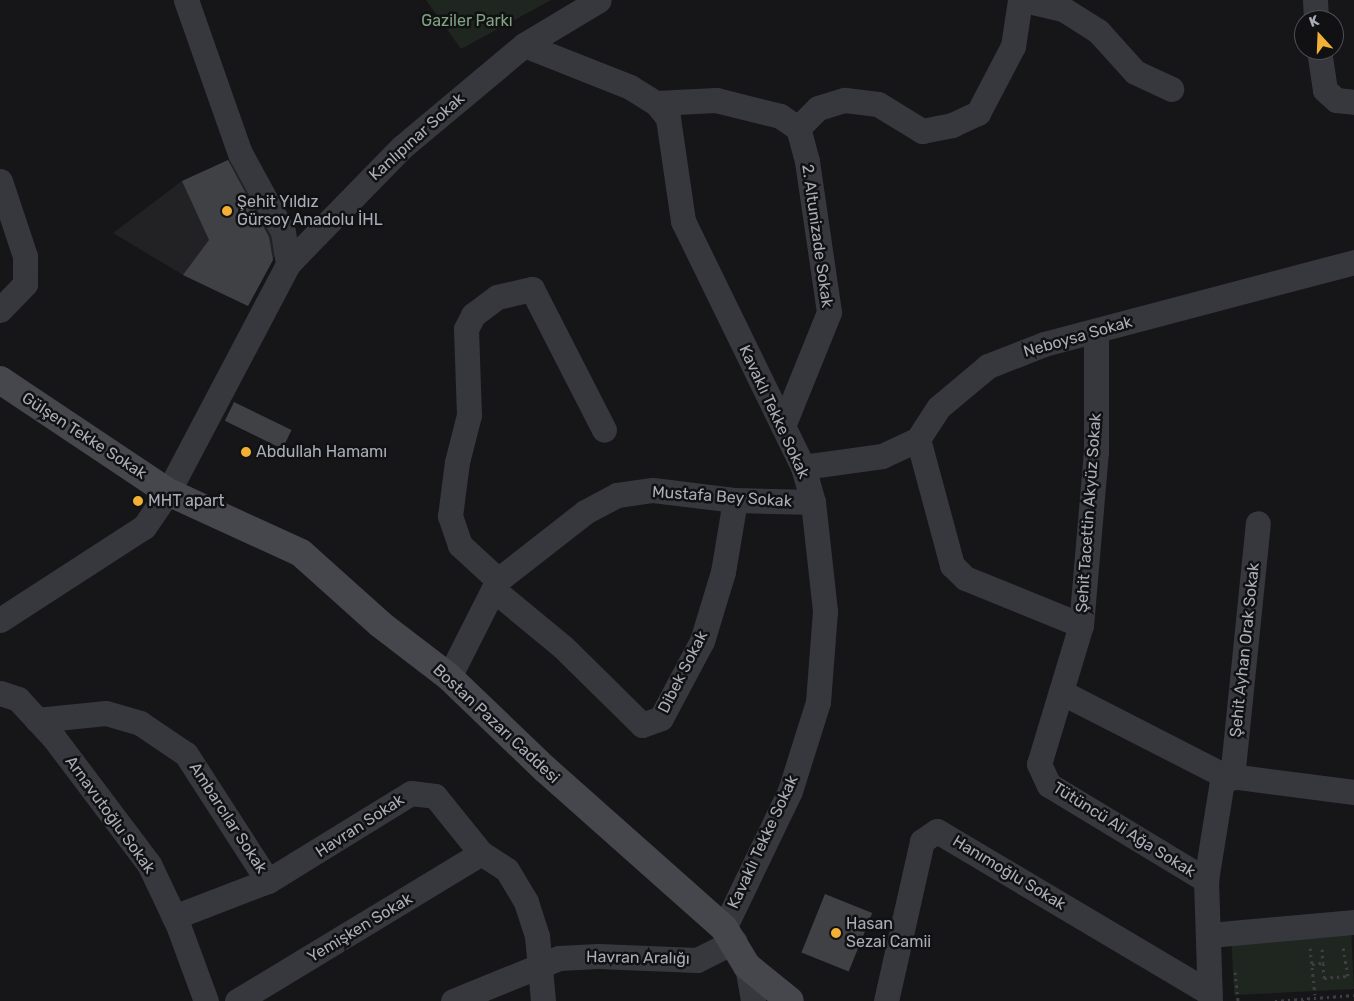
<!DOCTYPE html>
<meta charset="utf-8">
<style>
body{margin:0}
#map{position:relative;width:1354px;height:1001px;overflow:hidden;background:#161618;font-family:Rubik,sans-serif}
div>[style]{position:absolute}
[style*='--x']{left:calc(var(--x)*1px);top:calc(var(--y)*1px);width:calc(var(--w)*1px);rotate:calc(var(--a)*1deg)}
.built>*{inset:0;background:#222225}
.green>*{inset:0;background:#1e261f;transform-origin:0 0}
.building>*{inset:0;background:#404145;transform-origin:0 0}
.path>*{height:3px;margin-top:-1.5px;transform-origin:0;background:repeating-linear-gradient(90deg,#3d3f44 0 2.5px,transparent 0 6.5px)}
.street>*{height:25px;margin:-12.5px;padding:0 12.5px;transform-origin:12.5px;border-radius:12.5px;background:#37383d}
.secondary>*{height:28px;margin:-14px;padding:0 14px;transform-origin:14px;border-radius:14px;background:#45474d}
.dots>*{width:14px;height:14px;translate:-50% -50%;box-sizing:border-box;border:2px solid #111113;border-radius:50%}
span{translate:-50% -50%;white-space:nowrap;text-align:center;line-height:1.15;-webkit-text-stroke:5px #111113;paint-order:stroke}
.park-label{font-size:16px;color:#7fa381}
.street-label{font-size:16px;color:#a8adb8}
.poi-label{font-size:16px;color:#a8adb8}
.left{translate:0 -50%;text-align:left}
.north{position:absolute;left:1294px;top:10px;width:50px;height:50px;box-sizing:border-box;background:#111113;border:1px solid #4d4f55;border-radius:50%;rotate:340deg;font-size:14px;font-weight:700;line-height:20px;text-align:center;color:#a8adb8}
.north::after{content:'';display:block;margin:auto;width:18px;height:22px;background:#f2b134;clip-path:polygon(50% 0,100% 100%,50% 72%,0 100%)}
</style>
<div id="map">
<div class="built">
<div style="clip-path:polygon(234px 158px,278px 250px,248px 306px,183px 275px,113px 233px,182px 181px)"></div>
</div>
<div class="green">
<div style="clip-path:polygon(426px 0,551px 0,461px 49px)"></div>
<div style="left:1351px;top:930px;width:59px;height:120px;rotate:87deg"></div>
</div>
<div class="building">
<div style="clip-path:polygon(228px 160px,269px 237px,273px 260px,248px 306px,183px 275px,209px 240px,182px 181px)"></div>
<div style="left:234px;top:402px;width:64px;height:21px;rotate:26deg"></div>
<div style="left:825px;top:894px;width:51px;height:63px;rotate:22deg"></div>
</div>
<div class="path">
<div style="--x:1310;--y:948;--w:47;--a:83.9"></div>
<div style="--x:1322;--y:949;--w:14;--a:86"></div>
<div style="--x:1312;--y:964;--w:11;--a:-5"></div>
<div style="--x:1323;--y:963;--w:15;--a:86"></div>
<div style="--x:1324;--y:978;--w:24;--a:-5"></div>
<div style="--x:1348;--y:976;--w:29;--a:-100"></div>
<div style="--x:1235;--y:972;--w:29;--a:84"></div>
<div style="--x:1275;--y:1001;--w:79;--a:-4.3"></div>
</div>
<div class="street">
<div style="--x:186;--y:0;--w:162;--a:70.6"></div>
<div style="--x:240;--y:153;--w:90;--a:61.4"></div>
<div style="--x:283;--y:232;--w:32;--a:81"></div>
<div style="--x:1024;--y:0;--w:40;--a:13"></div>
<div style="--x:1063;--y:9;--w:41;--a:32.2"></div>
<div style="--x:1098;--y:31;--w:55;--a:47.9"></div>
<div style="--x:1135;--y:72;--w:40;--a:25"></div>
<div style="--x:1315;--y:0;--w:20;--a:87"></div>
<div style="--x:524;--y:45;--w:114;--a:21.6"></div>
<div style="--x:630;--y:87;--w:31;--a:32"></div>
<div style="--x:656;--y:103;--w:19;--a:51"></div>
<div style="--x:668;--y:118;--w:104;--a:81.7"></div>
<div style="--x:683;--y:221;--w:274;--a:64"></div>
<div style="--x:803;--y:467;--w:36;--a:74"></div>
<div style="--x:813;--y:502;--w:110;--a:83.7"></div>
<div style="--x:825;--y:611;--w:91;--a:94.4"></div>
<div style="--x:818;--y:702;--w:93;--a:107.5"></div>
<div style="--x:790;--y:791;--w:152;--a:115.7"></div>
<div style="--x:1319;--y:50;--w:40;--a:81.5"></div>
<div style="--x:1325;--y:90;--w:15;--a:42"></div>
<div style="--x:1336;--y:100;--w:18;--a:6"></div>
<div style="--x:656;--y:103;--w:60;--a:-2.9"></div>
<div style="--x:716;--y:100;--w:66;--a:14"></div>
<div style="--x:780;--y:116;--w:22;--a:34"></div>
<div style="--x:798;--y:128;--w:28;--a:-45"></div>
<div style="--x:818;--y:108;--w:28;--a:-17"></div>
<div style="--x:845;--y:100;--w:33;--a:7"></div>
<div style="--x:878;--y:104;--w:52;--a:31.5"></div>
<div style="--x:922;--y:131;--w:31;--a:-11"></div>
<div style="--x:952;--y:125;--w:29;--a:-25"></div>
<div style="--x:978;--y:113;--w:76;--a:-62.4"></div>
<div style="--x:1013;--y:46;--w:47;--a:-81.3"></div>
<div style="--x:0;--y:181;--w:79;--a:71.6"></div>
<div style="--x:25;--y:256;--w:28;--a:90"></div>
<div style="--x:25;--y:284;--w:36;--a:134"></div>
<div style="--x:1096;--y:332;--w:119;--a:90"></div>
<div style="--x:1096;--y:451;--w:175;--a:94.9"></div>
<div style="--x:1081;--y:625;--w:145;--a:106.8"></div>
<div style="--x:1039;--y:764;--w:23;--a:65"></div>
<div style="--x:1049;--y:785;--w:184;--a:31.2"></div>
<div style="--x:783;--y:426;--w:123;--a:-68"></div>
<div style="--x:829;--y:312;--w:153;--a:-98.3"></div>
<div style="--x:807;--y:161;--w:34;--a:-105"></div>
<div style="--x:918;--y:439;--w:131;--a:74.9"></div>
<div style="--x:952;--y:565;--w:18;--a:45"></div>
<div style="--x:965;--y:578;--w:125;--a:22.1"></div>
<div style="--x:803;--y:467;--w:80;--a:-7.9"></div>
<div style="--x:882;--y:456;--w:40;--a:-25"></div>
<div style="--x:918;--y:439;--w:38;--a:-57"></div>
<div style="--x:939;--y:407;--w:64;--a:-39.9"></div>
<div style="--x:988;--y:366;--w:60;--a:-21.4"></div>
<div style="--x:1044;--y:344;--w:321;--a:-14.8"></div>
<div style="--x:498;--y:580;--w:52;--a:-137.4"></div>
<div style="--x:460;--y:545;--w:31;--a:-109"></div>
<div style="--x:450;--y:516;--w:54;--a:-82.6"></div>
<div style="--x:457;--y:462;--w:49;--a:-75.7"></div>
<div style="--x:469;--y:415;--w:86;--a:-92"></div>
<div style="--x:466;--y:329;--w:16;--a:-63"></div>
<div style="--x:473;--y:315;--w:30;--a:-37"></div>
<div style="--x:497;--y:297;--w:36;--a:-13"></div>
<div style="--x:532;--y:289;--w:158;--a:62.9"></div>
<div style="--x:494;--y:590;--w:89;--a:39.6"></div>
<div style="--x:563;--y:647;--w:111;--a:44.6"></div>
<div style="--x:642;--y:725;--w:20;--a:-20"></div>
<div style="--x:661;--y:718;--w:87;--a:-62"></div>
<div style="--x:702;--y:641;--w:72;--a:-73.1"></div>
<div style="--x:723;--y:572;--w:73;--a:-80.5"></div>
<div style="--x:0;--y:620;--w:171;--a:-32.9"></div>
<div style="--x:144;--y:527;--w:42;--a:-55.6"></div>
<div style="--x:168;--y:492;--w:258;--a:-62.2"></div>
<div style="--x:288;--y:264;--w:42;--a:-46"></div>
<div style="--x:317;--y:234;--w:122;--a:-45.7"></div>
<div style="--x:402;--y:147;--w:159;--a:-39.9"></div>
<div style="--x:524;--y:45;--w:87;--a:-31"></div>
<div style="--x:449;--y:677;--w:109;--a:-63.2"></div>
<div style="--x:498;--y:580;--w:110;--a:-38"></div>
<div style="--x:585;--y:512;--w:36;--a:-28"></div>
<div style="--x:617;--y:495;--w:36;--a:-8"></div>
<div style="--x:653;--y:490;--w:83;--a:7"></div>
<div style="--x:735;--y:500;--w:78;--a:1.5"></div>
<div style="--x:1061;--y:692;--w:182;--a:27.1"></div>
<div style="--x:1223;--y:775;--w:132;--a:7.4"></div>
<div style="--x:0;--y:693;--w:19;--a:18"></div>
<div style="--x:18;--y:699;--w:53;--a:47.3"></div>
<div style="--x:54;--y:738;--w:158;--a:53"></div>
<div style="--x:149;--y:864;--w:68;--a:64.6"></div>
<div style="--x:178;--y:925;--w:81;--a:69.8"></div>
<div style="--x:37;--y:720;--w:69;--a:-5.8"></div>
<div style="--x:106;--y:713;--w:35;--a:16"></div>
<div style="--x:140;--y:723;--w:55;--a:34"></div>
<div style="--x:186;--y:754;--w:151;--a:57.2"></div>
<div style="--x:1232;--y:778;--w:256;--a:-84.2"></div>
<div style="--x:174;--y:917;--w:101;--a:-21"></div>
<div style="--x:268;--y:881;--w:168;--a:-31.6"></div>
<div style="--x:411;--y:793;--w:24;--a:7"></div>
<div style="--x:435;--y:796;--w:73;--a:51.1"></div>
<div style="--x:481;--y:853;--w:31;--a:33"></div>
<div style="--x:507;--y:870;--w:37;--a:59"></div>
<div style="--x:526;--y:902;--w:36;--a:72"></div>
<div style="--x:537;--y:936;--w:65;--a:84.7"></div>
<div style="--x:1210;--y:935;--w:145;--a:-5.2"></div>
<div style="--x:747;--y:966;--w:36;--a:80"></div>
<div style="--x:237;--y:1001;--w:285;--a:-31.2"></div>
<div style="--x:453;--y:1001;--w:114;--a:-22.1"></div>
<div style="--x:559;--y:958;--w:39;--a:-3"></div>
<div style="--x:598;--y:956;--w:99;--a:2.3"></div>
<div style="--x:697;--y:960;--w:42;--a:-26.6"></div>
<div style="--x:886;--y:1001;--w:164;--a:-77.3"></div>
<div style="--x:922;--y:841;--w:18;--a:-34"></div>
<div style="--x:937;--y:831;--w:317;--a:30.7"></div>
<div style="--x:1210;--y:1001;--w:121;--a:-91.9"></div>
<div style="--x:1206;--y:880;--w:106;--a:-80.8"></div>
</div>
<div class="secondary">
<div style="--x:0;--y:380;--w:202;--a:33.7"></div>
<div style="--x:168;--y:492;--w:146;--a:24.6"></div>
<div style="--x:301;--y:553;--w:106;--a:41.9"></div>
<div style="--x:380;--y:624;--w:87;--a:37.5"></div>
<div style="--x:449;--y:677;--w:133;--a:43.8"></div>
<div style="--x:545;--y:769;--w:239;--a:41.6"></div>
<div style="--x:724;--y:928;--w:44;--a:58.8"></div>
<div style="--x:747;--y:966;--w:55;--a:39.1"></div>
</div>
<div class="dots">
<div style="left:227px;top:211px;background:#f2b134"></div>
<div style="left:246px;top:452px;background:#f2b134"></div>
<div style="left:138px;top:501px;background:#f2b134"></div>
<div style="left:836px;top:933px;background:#f2b134"></div>
</div>
<div class="park-label">
<span style="left:467px;top:21px">Gaziler Parkı</span>
</div>
<div class="street-label">
<span style="left:417px;top:137px;rotate:-42deg">Kanlıpınar Sokak</span>
<span style="left:817px;top:236px;rotate:82deg">2. Altunizade Sokak</span>
<span style="left:1078px;top:337px;rotate:-16deg">Neboysa Sokak</span>
<span style="left:774px;top:412px;rotate:65deg">Kavaklı Tekke Sokak</span>
<span style="left:84px;top:436px;rotate:33deg">Gülşen Tekke Sokak</span>
<span style="left:722px;top:497px;rotate:4deg">Mustafa Bey Sokak</span>
<span style="left:1089px;top:513px;rotate:-86deg">Şehit Tacettin Akyüz Sokak</span>
<span style="left:1245px;top:650px;rotate:-84deg">Şehit Ayhan Orak Sokak</span>
<span style="left:683px;top:672px;rotate:-63deg">Dibek Sokak</span>
<span style="left:496px;top:724px;rotate:43deg">Bostan Pazarı Caddesi</span>
<span style="left:110px;top:815px;rotate:54deg">Arnavutoğlu Sokak</span>
<span style="left:228px;top:818px;rotate:57deg">Ambarcılar Sokak</span>
<span style="left:360px;top:826px;rotate:-33deg">Havran Sokak</span>
<span style="left:1124px;top:830px;rotate:32deg">Tütüncü Ali Ağa Sokak</span>
<span style="left:763px;top:842px;rotate:-65deg">Kavaklı Tekke Sokak</span>
<span style="left:1009px;top:873px;rotate:31deg">Hanımoğlu Sokak</span>
<span style="left:360px;top:928px;rotate:-31deg">Yemişken Sokak</span>
<span style="left:638px;top:958px;rotate:1deg">Havran Aralığı</span>
</div>
<div class="poi-label">
<span class="left" style="left:237px;top:211px">Şehit Yıldız<br>Gürsoy Anadolu İHL</span>
<span class="left" style="left:256px;top:452px">Abdullah Hamamı</span>
<span class="left" style="left:148px;top:501px">MHT apart</span>
<span class="left" style="left:846px;top:933px">Hasan<br>Sezai Camii</span>
</div>
<div class="north">K</div>
</div>
